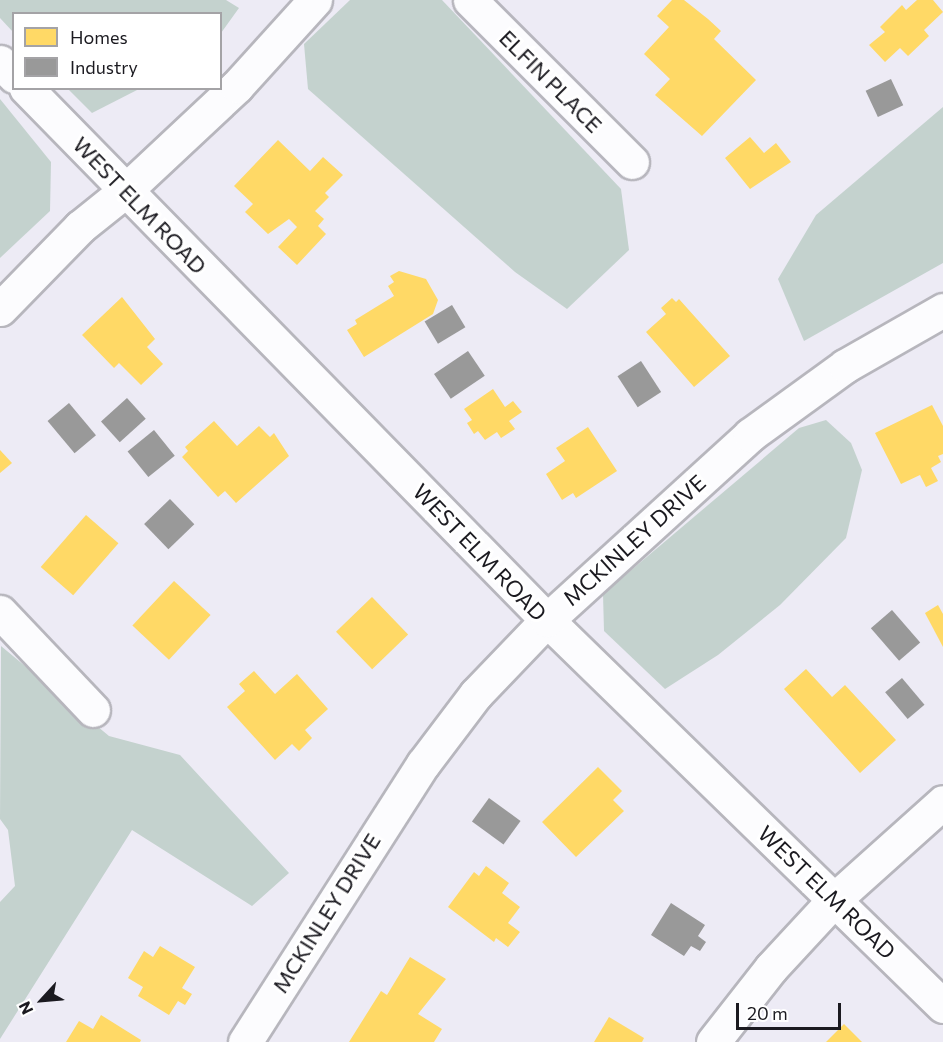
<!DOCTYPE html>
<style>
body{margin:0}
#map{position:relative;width:943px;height:1042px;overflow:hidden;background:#edebf5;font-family:Commissioner,sans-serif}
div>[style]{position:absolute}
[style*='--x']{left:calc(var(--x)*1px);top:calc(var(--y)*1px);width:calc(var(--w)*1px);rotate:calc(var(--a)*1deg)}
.green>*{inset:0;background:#c4d2ce}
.homes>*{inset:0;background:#ffd966;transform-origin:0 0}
.industry>*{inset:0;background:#999;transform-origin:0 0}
.roads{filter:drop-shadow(2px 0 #b7b6bd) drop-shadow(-2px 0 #b7b6bd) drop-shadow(0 2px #b7b6bd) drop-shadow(0 -2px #b7b6bd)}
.minor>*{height:33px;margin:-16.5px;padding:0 16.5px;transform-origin:16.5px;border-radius:16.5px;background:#fcfcfe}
span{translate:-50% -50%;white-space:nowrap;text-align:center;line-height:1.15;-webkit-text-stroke:6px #fff;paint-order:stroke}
.street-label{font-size:22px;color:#1b1a20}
.legend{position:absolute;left:12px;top:12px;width:210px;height:78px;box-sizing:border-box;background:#fff;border:2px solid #a4a3a6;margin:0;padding:8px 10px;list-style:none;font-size:18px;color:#1b1a20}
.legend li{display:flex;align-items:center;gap:12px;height:30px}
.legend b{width:30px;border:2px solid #a4a3a6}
.north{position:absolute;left:12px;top:970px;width:60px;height:60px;-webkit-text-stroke:4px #fff;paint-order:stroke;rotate:244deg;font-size:16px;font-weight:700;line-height:24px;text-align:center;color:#1b1a20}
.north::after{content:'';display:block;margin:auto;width:21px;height:27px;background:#1b1a20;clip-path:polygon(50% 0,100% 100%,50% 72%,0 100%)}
.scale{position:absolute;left:736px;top:1003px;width:105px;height:27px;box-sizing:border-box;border:3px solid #1b1a20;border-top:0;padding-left:8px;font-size:18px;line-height:21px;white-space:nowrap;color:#1b1a20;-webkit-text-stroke:4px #fff;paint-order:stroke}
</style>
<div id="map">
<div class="green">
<div style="clip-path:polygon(0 0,226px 0,239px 8px,221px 33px,220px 14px,14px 14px,13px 32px,0 18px)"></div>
<div style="clip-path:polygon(350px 0,442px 0,621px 189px,629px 250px,567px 309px,515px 272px,308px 89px,304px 44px)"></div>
<div style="clip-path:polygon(68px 89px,139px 89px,92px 113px)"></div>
<div style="clip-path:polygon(0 99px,51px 162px,50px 211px,0 258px)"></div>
<div style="clip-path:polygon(943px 107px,943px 263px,804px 341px,778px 279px,816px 215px)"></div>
<div style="clip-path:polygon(826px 420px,851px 443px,862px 470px,846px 538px,780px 605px,718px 655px,665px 689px,604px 631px,603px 594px,799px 428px)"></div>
<div style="clip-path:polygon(1px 646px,109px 736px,180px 755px,289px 873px,252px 906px,132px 830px,0 1039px,0 902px,15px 886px,8px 830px,0 819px)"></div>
</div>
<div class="homes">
<div style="clip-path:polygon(672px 0,684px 0,708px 19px,721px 31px,714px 39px,756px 80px,702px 136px,655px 95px,670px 79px,644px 54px,669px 27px,657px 16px)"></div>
<div style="clip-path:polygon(917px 0,933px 0,943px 12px,924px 30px,929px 36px,908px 56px,900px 48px,885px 62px,869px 45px,885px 32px,880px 27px,902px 5px,906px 10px)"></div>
<div style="clip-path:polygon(750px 137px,764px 153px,776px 143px,791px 162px,750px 189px,725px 158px)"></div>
<div style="clip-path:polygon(278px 140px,310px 171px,323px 157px,343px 175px,325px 193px,329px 197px,315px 211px,324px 219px,318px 226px,326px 234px,297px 265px,278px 247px,297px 227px,289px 219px,268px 234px,245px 212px,253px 204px,234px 186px)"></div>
<div style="clip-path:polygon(399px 271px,426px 279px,438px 300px,433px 314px,364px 357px,347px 330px,357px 324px,355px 320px,394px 296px,388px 286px,394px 282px,390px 276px)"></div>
<div style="clip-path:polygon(122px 297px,155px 339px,147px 347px,163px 364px,141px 385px,119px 363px,114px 368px,82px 335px)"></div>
<div style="clip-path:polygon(672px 298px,676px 302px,679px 299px,730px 356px,694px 387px,646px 332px,666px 314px,661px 308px)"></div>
<div style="clip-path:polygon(493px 389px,505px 407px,513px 401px,522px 412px,509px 421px,515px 429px,501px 438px,497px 432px,485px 440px,478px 431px,474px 434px,467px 423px,472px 420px,464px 409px)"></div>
<div style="clip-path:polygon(932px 405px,943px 426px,943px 454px,938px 456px,941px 462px,931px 468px,938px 481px,926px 487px,920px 475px,901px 484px,875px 433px)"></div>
<div style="clip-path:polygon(214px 421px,237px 446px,259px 426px,270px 437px,274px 433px,289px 456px,236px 503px,225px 491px,218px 497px,182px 457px,188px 451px,185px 447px)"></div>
<div style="clip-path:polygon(588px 427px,617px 471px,576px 498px,573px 493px,562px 500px,546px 474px,565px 461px,556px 448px)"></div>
<div style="clip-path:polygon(0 450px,12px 463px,0 473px)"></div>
<div style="left:86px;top:515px;width:43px;height:69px;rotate:41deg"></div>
<div style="left:174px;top:581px;width:50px;height:61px;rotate:43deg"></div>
<div style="left:372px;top:597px;width:52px;height:50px;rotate:46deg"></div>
<div style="clip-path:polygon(938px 605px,943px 614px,943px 647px,925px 613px)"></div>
<div style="clip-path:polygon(806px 669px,832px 697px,845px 685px,896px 740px,860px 773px,784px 689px)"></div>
<div style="clip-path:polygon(254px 671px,275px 694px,297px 674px,328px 709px,305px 730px,312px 738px,299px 751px,292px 744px,275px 760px,227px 707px,245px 691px,239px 684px)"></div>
<div style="clip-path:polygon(598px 767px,622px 791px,613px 800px,624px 811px,576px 857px,542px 822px)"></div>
<div style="clip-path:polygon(486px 866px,509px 883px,502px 893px,520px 907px,508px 923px,520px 932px,508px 947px,496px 938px,494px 942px,448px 907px,474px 872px,479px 876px)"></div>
<div style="clip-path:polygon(160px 946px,195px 967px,182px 988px,192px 994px,185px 1005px,178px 1001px,169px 1015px,138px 996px,143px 987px,128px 978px,144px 951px,153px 957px)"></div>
<div style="clip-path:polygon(410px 957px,446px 979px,418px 1014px,442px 1029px,434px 1042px,349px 1042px,381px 991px,387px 995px)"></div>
<div style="clip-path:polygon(101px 1015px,141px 1040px,140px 1042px,66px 1042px,79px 1021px,93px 1029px)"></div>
<div style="clip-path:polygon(609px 1017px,644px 1038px,642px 1042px,594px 1042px)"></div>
<div style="clip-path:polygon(844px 1024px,862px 1042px,826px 1042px)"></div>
</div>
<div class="industry">
<div style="left:891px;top:79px;width:29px;height:28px;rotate:65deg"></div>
<div style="left:452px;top:305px;width:26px;height:32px;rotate:59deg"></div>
<div style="left:468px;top:351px;width:30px;height:41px;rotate:56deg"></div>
<div style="left:641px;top:361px;width:37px;height:28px;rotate:57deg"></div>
<div style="left:127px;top:398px;width:28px;height:35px;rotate:48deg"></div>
<div style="left:69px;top:403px;width:42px;height:28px;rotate:50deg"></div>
<div style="left:154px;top:430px;width:33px;height:34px;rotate:51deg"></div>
<div style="left:170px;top:499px;width:35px;height:36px;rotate:46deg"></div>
<div style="left:892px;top:610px;width:43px;height:28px;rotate:49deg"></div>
<div style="left:902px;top:678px;width:35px;height:22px;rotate:50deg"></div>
<div style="left:489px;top:798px;width:39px;height:29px;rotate:36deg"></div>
<div style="clip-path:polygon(671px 903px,705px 925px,698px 936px,706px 942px,700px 951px,691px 946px,684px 956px,651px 935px)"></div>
</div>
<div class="roads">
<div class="minor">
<div style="--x:470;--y:0;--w:229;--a:45"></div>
<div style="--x:0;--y:62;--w:20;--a:45"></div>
<div style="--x:26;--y:88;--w:745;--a:45.6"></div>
<div style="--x:547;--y:620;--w:553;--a:44.27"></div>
<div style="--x:0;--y:309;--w:115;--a:-45.7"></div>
<div style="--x:80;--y:227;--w:59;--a:-38.8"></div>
<div style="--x:126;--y:190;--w:152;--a:-43.1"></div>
<div style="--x:237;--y:86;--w:116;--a:-47.8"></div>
<div style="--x:0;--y:612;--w:135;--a:46.5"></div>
<div style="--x:245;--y:1042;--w:330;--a:-57.4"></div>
<div style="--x:423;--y:764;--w:88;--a:-52.9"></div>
<div style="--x:476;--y:694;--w:103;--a:-46.2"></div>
<div style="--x:547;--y:620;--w:275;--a:-42.3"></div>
<div style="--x:750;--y:435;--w:117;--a:-36"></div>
<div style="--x:845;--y:366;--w:113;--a:-29.7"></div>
<div style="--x:713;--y:1042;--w:94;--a:-51.9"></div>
<div style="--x:771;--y:968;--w:94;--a:-47.2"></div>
<div style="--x:835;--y:899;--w:145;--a:-41.9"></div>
</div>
</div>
<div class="street-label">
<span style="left:551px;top:81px;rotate:45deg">ELFIN PLACE</span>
<span style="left:140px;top:205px;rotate:46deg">WEST ELM ROAD</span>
<span style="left:634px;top:540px;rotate:-42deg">MCKINLEY DRIVE</span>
<span style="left:480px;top:552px;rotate:46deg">WEST ELM ROAD</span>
<span style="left:827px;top:892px;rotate:44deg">WEST ELM ROAD</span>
<span style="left:326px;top:913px;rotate:-58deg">MCKINLEY DRIVE</span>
</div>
<ul class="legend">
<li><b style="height:16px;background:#ffd966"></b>Homes</li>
<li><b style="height:16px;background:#999"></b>Industry</li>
</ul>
<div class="north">N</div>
<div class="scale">20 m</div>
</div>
